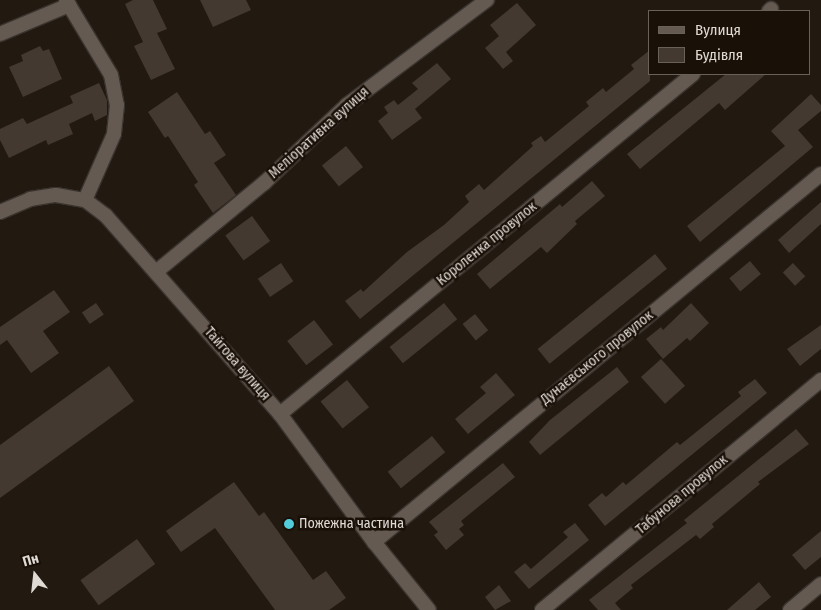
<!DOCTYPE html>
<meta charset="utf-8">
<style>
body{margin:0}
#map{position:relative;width:821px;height:610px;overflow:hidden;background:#221911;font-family:"Fira Sans Condensed",sans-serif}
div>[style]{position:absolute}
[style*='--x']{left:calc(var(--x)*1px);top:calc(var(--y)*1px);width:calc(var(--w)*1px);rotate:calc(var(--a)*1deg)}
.building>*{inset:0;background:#433930;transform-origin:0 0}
.roads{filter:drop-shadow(1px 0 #3a342f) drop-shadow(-1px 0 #3a342f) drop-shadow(0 1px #3a342f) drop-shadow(0 -1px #3a342f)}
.minor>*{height:14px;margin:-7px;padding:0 7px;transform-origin:7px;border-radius:7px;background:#655a51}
.tertiary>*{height:14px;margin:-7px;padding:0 7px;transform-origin:7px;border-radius:7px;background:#655a51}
.dots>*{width:14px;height:14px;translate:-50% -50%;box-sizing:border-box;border:2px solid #191008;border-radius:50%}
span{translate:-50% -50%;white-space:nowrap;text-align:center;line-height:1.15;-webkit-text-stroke:5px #191008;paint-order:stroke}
.street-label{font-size:14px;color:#e0dad4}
.poi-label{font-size:14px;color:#e0dad4}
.left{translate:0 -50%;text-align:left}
.legend{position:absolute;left:648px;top:10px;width:162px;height:65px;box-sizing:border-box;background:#191008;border:1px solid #69615a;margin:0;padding:6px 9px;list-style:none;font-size:15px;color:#e0dad4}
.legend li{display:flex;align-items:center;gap:10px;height:25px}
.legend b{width:25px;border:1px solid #69615a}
.north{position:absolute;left:10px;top:550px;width:50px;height:50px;-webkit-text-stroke:4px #191008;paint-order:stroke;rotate:344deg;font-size:14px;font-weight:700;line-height:20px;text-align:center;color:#e0dad4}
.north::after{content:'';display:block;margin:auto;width:18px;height:22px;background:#e0dad4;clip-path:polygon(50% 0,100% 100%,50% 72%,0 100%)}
</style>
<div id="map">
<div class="building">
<div style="clip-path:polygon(133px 0,153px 0,167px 29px,157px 33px,175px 69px,151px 80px,134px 46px,143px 42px,125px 4px)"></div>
<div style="clip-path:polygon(200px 0,246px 0,251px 10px,213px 27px)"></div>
<div style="clip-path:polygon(517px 3px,536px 25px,506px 52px,513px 61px,503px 69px,485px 48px,499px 36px,490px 25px)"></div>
<div style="clip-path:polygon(40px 46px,43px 51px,49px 49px,62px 79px,23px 97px,9px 67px,23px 61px,21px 55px)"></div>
<div style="clip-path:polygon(650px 50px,650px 81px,360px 319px,345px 301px,361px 289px,363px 292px,407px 252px,444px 225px,469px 202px,465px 196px,479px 184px,484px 190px,533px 146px,531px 143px,541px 136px,545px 142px,589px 106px,586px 102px,603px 88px,606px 92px,634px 69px,631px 65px)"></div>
<div style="clip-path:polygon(437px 63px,451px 79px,415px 109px,422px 118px,392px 140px,378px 121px,388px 113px,384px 107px,394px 100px,398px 105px,418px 89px,412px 83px)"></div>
<div style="clip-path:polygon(726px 74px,766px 74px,725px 110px,719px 103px,640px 169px,627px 154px)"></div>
<div style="clip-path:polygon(99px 83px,107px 100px,107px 115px,95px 121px,92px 113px,69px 124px,73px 134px,48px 145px,46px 140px,9px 158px,0 140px,0 129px,23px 118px,27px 124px,73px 103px,70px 96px)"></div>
<div style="clip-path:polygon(177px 92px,205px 134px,210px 131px,226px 155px,214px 163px,236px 195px,213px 213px,194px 185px,198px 182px,168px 136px,165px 138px,148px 112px)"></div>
<div style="clip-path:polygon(811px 94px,821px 105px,821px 111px,798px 130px,813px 147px,700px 242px,687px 226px,785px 146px,771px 131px)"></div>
<div style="left:346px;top:146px;width:27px;height:31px;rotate:51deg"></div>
<div style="clip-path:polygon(592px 181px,605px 196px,575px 221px,577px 224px,547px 253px,541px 247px,490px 289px,477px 274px,560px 204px,562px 207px)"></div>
<div style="clip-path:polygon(821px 202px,821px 224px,789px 253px,778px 240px)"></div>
<div style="left:252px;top:216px;width:31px;height:33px;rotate:54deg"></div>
<div style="left:655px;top:254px;width:19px;height:151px;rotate:51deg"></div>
<div style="left:750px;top:261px;width:17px;height:27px;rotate:50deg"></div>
<div style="left:281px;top:263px;width:22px;height:28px;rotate:56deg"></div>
<div style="left:793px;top:263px;width:18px;height:14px;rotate:47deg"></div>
<div style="clip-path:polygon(54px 290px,70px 312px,43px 331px,59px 353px,31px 373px,7px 340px,0 345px,0 327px)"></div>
<div style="left:96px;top:303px;width:14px;height:17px;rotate:56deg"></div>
<div style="left:444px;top:303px;width:21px;height:70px;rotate:51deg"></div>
<div style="clip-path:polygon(691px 303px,709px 323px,690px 341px,687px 338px,663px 359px,646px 339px,661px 327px,663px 330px)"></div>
<div style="left:475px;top:314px;width:21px;height:16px;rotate:51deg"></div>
<div style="left:314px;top:320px;width:31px;height:34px;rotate:52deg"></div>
<div style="clip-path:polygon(821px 325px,821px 349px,800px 366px,787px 349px)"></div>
<div style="left:661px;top:359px;width:36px;height:27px;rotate:48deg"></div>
<div style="clip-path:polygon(109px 366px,134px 401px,0 498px,0 445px)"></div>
<div style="clip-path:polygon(617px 367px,629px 382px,540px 455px,529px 442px,550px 420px)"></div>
<div style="clip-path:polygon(496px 373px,515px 395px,468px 434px,455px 419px,486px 393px,480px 387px)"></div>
<div style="clip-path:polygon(755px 379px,767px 393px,605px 526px,588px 505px,602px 493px,606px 497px,623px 482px,626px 485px,677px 442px,680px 445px,741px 396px,738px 392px)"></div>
<div style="left:347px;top:380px;width:35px;height:34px;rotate:51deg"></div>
<div style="clip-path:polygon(796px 429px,809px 444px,758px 482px,760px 484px,712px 524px,714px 527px,700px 539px,696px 535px,631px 585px,633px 588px,615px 603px,621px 610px,598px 610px,589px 600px,687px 523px,684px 520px)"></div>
<div style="left:432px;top:436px;width:21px;height:57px;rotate:51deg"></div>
<div style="clip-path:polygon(503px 463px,515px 477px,461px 521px,464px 525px,459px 529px,464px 535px,446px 550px,434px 535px,438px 532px,429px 522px)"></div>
<div style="clip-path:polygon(234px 482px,259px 516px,264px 512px,313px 580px,326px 571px,346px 598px,329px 610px,275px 610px,215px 528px,181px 552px,166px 531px)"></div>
<div style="clip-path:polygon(575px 523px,589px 540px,529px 589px,514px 572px,525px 563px,531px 569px,568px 537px,563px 532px)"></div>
<div style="clip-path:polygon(821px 531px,821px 557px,805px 570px,792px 555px)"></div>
<div style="left:137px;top:539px;width:31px;height:70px;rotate:54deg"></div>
<div style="clip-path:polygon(759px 582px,771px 597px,755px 610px,727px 610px)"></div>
<div style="clip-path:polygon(499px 585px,511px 601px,495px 610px,485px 597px)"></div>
</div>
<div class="roads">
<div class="minor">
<div style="--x:66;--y:0;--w:87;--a:59"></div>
<div style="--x:111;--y:75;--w:31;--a:79"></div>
<div style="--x:117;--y:105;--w:29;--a:96"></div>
<div style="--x:114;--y:134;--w:72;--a:113.7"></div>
<div style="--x:769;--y:11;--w:3;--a:-45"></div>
<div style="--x:0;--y:34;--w:75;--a:-22.8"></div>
<div style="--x:156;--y:272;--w:140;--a:-39.5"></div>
<div style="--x:264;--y:183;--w:114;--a:-43.2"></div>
<div style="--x:347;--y:105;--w:175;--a:-36.9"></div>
<div style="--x:280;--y:414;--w:535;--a:-39.46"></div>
<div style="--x:374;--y:542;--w:579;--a:-39.46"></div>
<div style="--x:542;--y:610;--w:362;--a:-39.5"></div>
<div style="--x:790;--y:610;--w:40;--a:-40"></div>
</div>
<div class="tertiary">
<div style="--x:0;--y:212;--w:33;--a:-23"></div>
<div style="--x:30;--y:199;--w:26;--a:-9"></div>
<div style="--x:56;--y:195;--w:29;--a:10"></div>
<div style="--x:85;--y:200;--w:26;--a:37"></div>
<div style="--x:106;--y:216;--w:264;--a:48.7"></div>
<div style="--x:280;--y:414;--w:159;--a:53.7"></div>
<div style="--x:374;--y:542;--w:87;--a:51"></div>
</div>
</div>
<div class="dots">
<div style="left:289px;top:524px;background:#52cbda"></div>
</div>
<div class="street-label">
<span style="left:319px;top:133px;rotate:-42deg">Меліоративна вулиця</span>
<span style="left:487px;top:244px;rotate:-39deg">Короленка провулок</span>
<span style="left:597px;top:358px;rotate:-39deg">Дунаєвського провулок</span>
<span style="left:237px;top:364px;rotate:49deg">Тайгова вулиця</span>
<span style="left:682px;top:495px;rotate:-40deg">Табунова провулок</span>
</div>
<div class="poi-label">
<span class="left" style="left:299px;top:524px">Пожежна частина</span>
</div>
<ul class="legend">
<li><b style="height:6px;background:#655a51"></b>Вулиця</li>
<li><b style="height:14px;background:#433930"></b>Будівля</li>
</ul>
<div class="north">Пн</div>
</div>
